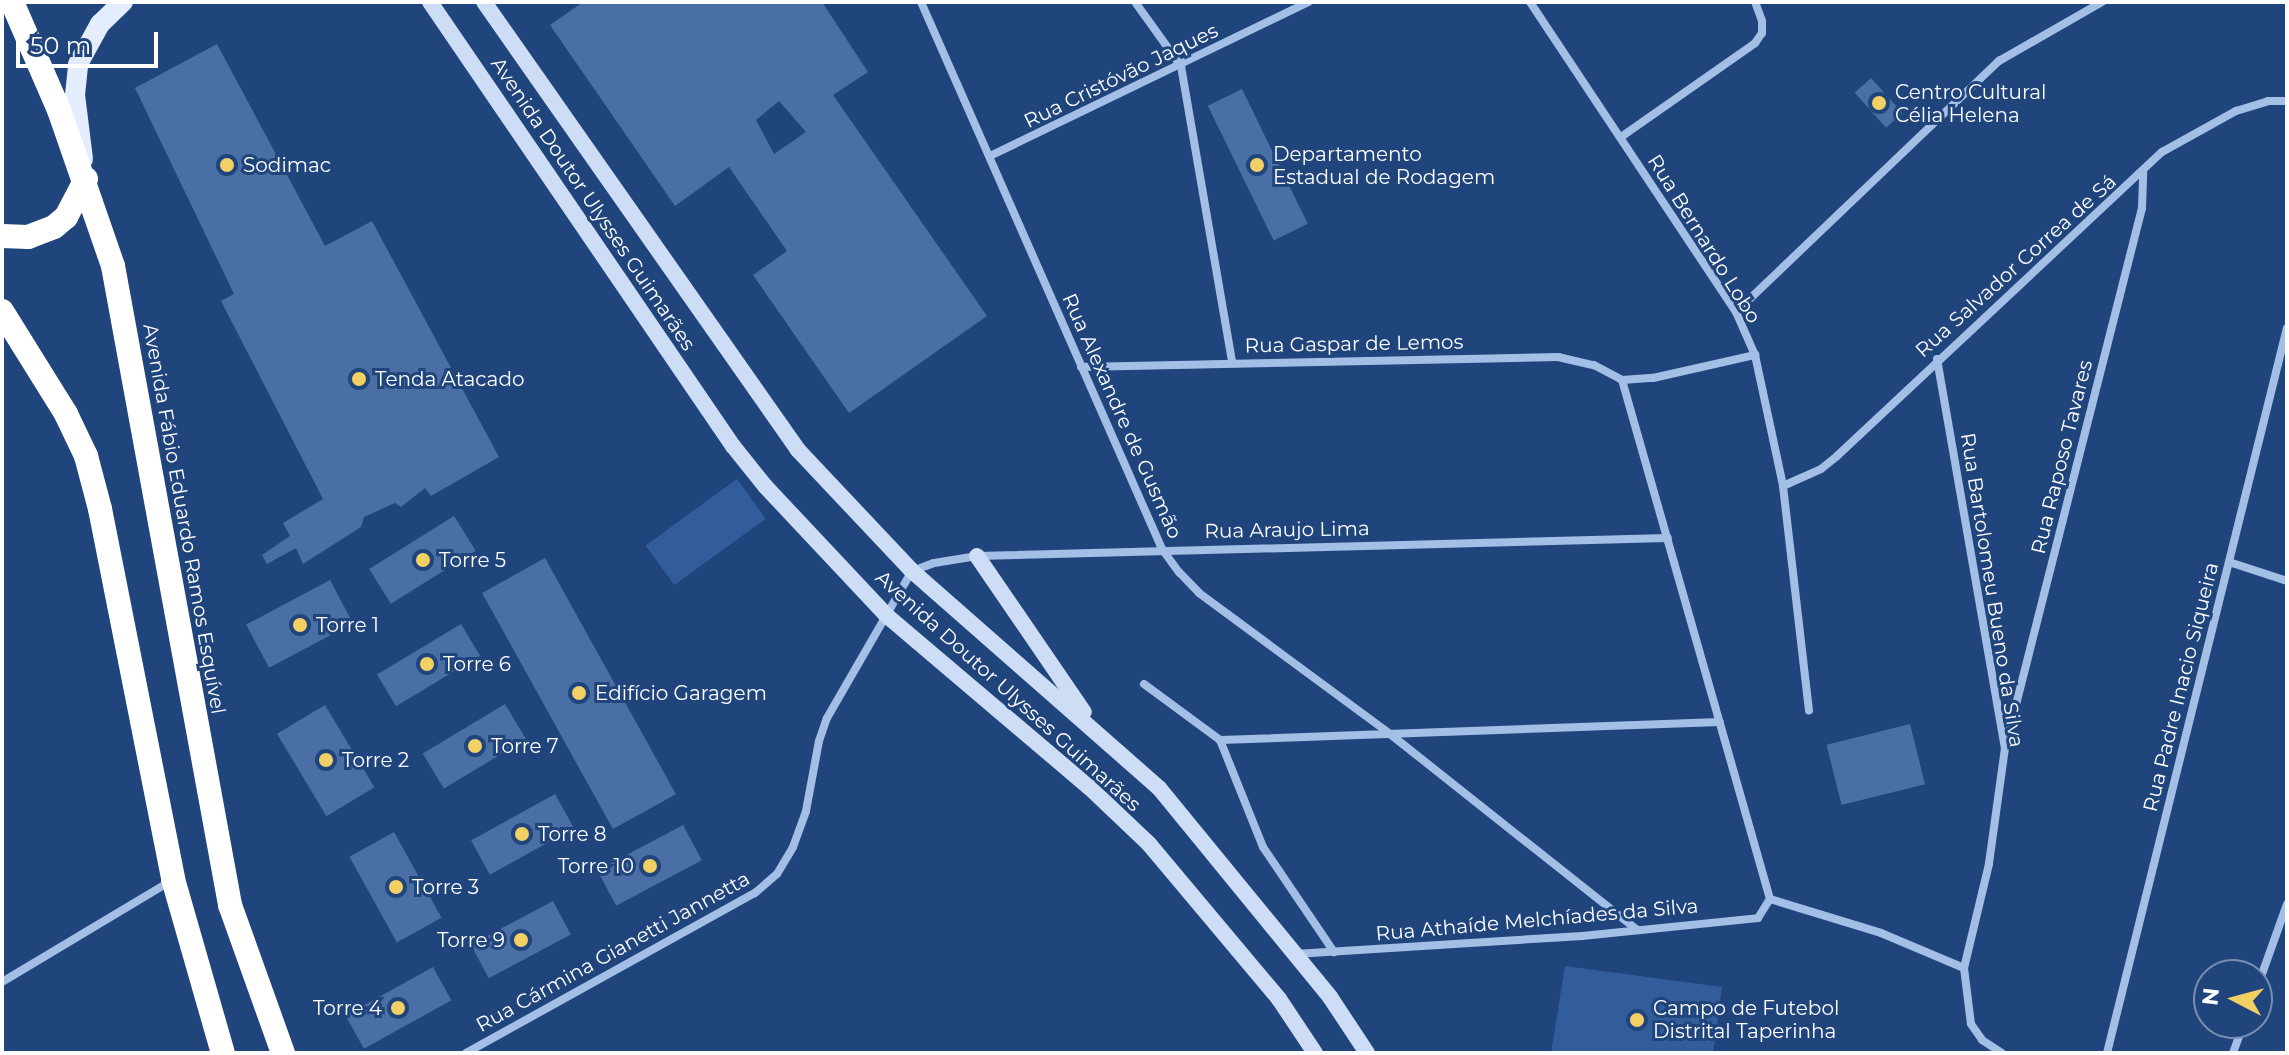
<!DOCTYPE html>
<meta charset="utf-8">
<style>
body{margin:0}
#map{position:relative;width:2289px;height:1055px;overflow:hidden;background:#20447c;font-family:Montserrat,sans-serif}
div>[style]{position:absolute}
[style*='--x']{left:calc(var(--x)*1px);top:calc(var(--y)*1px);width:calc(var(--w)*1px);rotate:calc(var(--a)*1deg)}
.green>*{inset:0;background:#335d9a;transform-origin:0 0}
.building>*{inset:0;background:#496fa5;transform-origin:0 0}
.street>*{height:8px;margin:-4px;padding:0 4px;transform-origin:4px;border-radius:4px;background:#a3bfe6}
.secondary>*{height:16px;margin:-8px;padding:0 8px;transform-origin:8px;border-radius:8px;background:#cdddf5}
.primary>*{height:20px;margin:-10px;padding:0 10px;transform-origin:10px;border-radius:10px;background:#e4edfd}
.highway>*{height:24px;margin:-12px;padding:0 12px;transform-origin:12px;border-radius:12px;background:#fff}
.dots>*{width:22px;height:22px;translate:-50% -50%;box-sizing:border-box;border:4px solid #20447c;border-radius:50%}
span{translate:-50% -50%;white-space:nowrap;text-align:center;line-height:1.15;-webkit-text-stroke:6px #20447c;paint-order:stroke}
.street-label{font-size:20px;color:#fff}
.poi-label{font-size:20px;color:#fff}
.left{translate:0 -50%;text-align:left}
.right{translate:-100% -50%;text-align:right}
.frame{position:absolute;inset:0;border:4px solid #fff;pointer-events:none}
.north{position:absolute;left:2193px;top:959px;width:80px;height:80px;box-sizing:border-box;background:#20447c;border:2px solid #798fb0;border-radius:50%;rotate:276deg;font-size:22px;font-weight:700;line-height:32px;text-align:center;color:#fff}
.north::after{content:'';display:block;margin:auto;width:28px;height:36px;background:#f3d064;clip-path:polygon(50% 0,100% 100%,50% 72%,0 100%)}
.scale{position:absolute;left:16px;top:32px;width:142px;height:36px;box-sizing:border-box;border:4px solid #fff;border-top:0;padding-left:10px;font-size:24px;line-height:28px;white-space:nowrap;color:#fff;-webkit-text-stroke:6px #20447c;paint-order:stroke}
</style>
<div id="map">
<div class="green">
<div style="left:737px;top:479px;width:49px;height:113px;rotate:54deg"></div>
<div style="clip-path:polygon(1565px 966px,1722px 987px,1713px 1053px,1551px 1053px)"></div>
</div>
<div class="building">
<div style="clip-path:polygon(evenodd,583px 2px,822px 2px,868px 72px,833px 95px,987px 316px,849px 413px,753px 275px,787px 251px,729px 167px,675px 206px,550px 25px,583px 2px,779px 101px,806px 132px,774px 154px,756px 120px,779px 101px)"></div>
<div style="clip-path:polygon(217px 44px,325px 246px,372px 221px,499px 457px,431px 496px,425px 488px,401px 507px,395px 503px,364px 517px,361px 527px,303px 564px,296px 548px,267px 564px,262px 555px,290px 536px,283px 523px,323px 499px,221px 301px,234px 294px,135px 88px)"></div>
<div style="left:1871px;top:78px;width:47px;height:22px;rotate:48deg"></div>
<div style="left:1242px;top:89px;width:150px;height:38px;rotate:64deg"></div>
<div style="left:454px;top:516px;width:41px;height:100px;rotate:58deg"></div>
<div style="left:545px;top:558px;width:270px;height:72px;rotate:61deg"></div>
<div style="left:330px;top:580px;width:49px;height:95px;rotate:62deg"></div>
<div style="left:461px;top:624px;width:37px;height:98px;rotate:59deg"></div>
<div style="left:505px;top:704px;width:41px;height:96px;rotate:59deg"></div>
<div style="left:325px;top:705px;width:96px;height:56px;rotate:59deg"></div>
<div style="left:1910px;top:724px;width:62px;height:86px;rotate:76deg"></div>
<div style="left:555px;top:794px;width:39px;height:96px;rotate:61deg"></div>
<div style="left:683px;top:825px;width:40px;height:97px;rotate:62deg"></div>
<div style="left:394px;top:832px;width:98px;height:51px;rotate:61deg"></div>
<div style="left:553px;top:901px;width:38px;height:93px;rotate:62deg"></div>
<div style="left:433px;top:967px;width:38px;height:100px;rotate:61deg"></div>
</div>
<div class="street">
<div style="--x:921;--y:2;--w:598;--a:66.22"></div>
<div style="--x:1162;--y:549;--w:29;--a:54"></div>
<div style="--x:1179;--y:572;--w:29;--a:46"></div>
<div style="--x:1199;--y:593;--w:237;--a:36.4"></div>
<div style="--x:1390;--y:734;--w:315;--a:38.4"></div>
<div style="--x:1135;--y:2;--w:79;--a:54.3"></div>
<div style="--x:1181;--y:66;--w:300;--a:80.2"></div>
<div style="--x:1530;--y:2;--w:372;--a:56.4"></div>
<div style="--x:1736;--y:312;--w:47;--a:66.2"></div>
<div style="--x:1755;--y:355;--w:134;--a:77.9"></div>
<div style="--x:1783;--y:486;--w:226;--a:83.4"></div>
<div style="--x:1621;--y:137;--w:164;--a:-35"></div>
<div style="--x:1755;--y:43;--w:12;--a:-55"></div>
<div style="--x:1762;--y:33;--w:12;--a:-90"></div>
<div style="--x:1762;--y:21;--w:20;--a:-110"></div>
<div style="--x:990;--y:156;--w:354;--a:-25.8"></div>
<div style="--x:1736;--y:312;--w:364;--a:-43.7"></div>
<div style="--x:1999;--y:61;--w:119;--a:-29.8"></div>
<div style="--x:1937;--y:359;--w:395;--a:80.1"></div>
<div style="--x:2005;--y:748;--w:117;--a:97.9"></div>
<div style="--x:1989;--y:864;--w:107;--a:103.5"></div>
<div style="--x:1964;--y:968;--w:56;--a:82.9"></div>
<div style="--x:1971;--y:1024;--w:19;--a:55"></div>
<div style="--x:1982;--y:1040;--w:24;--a:33"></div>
<div style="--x:1081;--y:367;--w:477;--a:-1.2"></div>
<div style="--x:1558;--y:357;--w:37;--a:13"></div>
<div style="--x:1594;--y:365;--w:32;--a:28"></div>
<div style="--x:1622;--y:380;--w:31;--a:-4"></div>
<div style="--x:1653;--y:378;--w:105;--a:-12.7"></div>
<div style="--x:1622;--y:380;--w:540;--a:74.08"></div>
<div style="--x:1783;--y:486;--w:42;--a:-24.1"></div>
<div style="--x:1821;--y:469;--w:21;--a:-39"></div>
<div style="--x:1837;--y:456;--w:445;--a:-43.1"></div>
<div style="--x:2162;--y:152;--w:85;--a:-29"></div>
<div style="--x:2236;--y:111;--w:34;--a:-17"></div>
<div style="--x:2268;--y:101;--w:19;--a:0"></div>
<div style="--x:2229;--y:562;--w:61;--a:18.1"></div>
<div style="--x:1144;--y:684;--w:94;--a:36.4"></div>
<div style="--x:1220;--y:740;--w:115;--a:68.1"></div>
<div style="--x:1263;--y:847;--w:127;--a:55.9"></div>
<div style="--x:1220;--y:740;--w:500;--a:-2.06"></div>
<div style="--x:2006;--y:744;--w:553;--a:-75.76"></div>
<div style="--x:2142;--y:208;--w:36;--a:-88"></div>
<div style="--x:1770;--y:899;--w:116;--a:17"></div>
<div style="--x:1881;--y:933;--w:90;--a:22.9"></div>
<div style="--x:1295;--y:954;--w:288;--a:-3.6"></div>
<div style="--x:1582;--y:936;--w:177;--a:-5.8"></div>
<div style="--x:1758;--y:918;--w:22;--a:-58"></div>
<div style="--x:2;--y:982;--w:195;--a:-30.9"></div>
<div style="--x:2257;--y:988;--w:89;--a:-70.3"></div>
<div style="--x:466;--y:1053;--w:330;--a:-29"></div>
<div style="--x:755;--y:893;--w:29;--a:-41"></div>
<div style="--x:777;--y:874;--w:31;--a:-59"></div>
<div style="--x:793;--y:847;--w:38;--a:-70"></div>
<div style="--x:806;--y:811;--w:71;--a:-79.5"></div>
<div style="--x:819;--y:741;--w:24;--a:-71"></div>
<div style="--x:827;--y:718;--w:170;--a:-60"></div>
<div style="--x:912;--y:571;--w:23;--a:-20"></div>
<div style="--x:934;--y:563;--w:44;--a:-9.2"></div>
<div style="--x:977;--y:556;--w:691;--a:-1.49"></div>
<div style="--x:2107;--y:1053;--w:747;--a:-76.06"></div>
<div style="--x:2233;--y:1053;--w:32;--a:-70"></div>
</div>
<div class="secondary">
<div style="--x:430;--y:2;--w:538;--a:55.69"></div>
<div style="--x:733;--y:446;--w:51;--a:51.3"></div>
<div style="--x:765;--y:486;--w:177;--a:46.8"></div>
<div style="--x:886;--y:615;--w:266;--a:40.3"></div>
<div style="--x:1089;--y:787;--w:83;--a:43.5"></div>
<div style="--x:1149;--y:844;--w:202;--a:50"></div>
<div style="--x:1279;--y:999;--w:65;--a:56.3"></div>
<div style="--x:484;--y:2;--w:547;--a:54.97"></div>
<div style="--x:798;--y:450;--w:166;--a:46.7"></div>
<div style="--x:912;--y:571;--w:329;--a:41.3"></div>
<div style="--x:1159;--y:788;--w:270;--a:50.7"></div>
<div style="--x:1330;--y:997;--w:67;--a:56.5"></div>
<div style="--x:977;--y:556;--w:189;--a:55.6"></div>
</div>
<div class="primary">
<div style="--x:83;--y:159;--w:64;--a:-97.1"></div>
<div style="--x:75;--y:95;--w:31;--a:-84"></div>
<div style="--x:78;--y:64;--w:46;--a:-61.2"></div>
<div style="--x:100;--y:24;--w:32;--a:-44"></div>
</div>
<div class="highway">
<div style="--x:12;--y:2;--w:118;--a:66.5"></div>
<div style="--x:59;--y:110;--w:165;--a:70.9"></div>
<div style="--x:113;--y:266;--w:650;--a:79.62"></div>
<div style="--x:230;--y:905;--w:157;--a:70.3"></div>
<div style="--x:2;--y:236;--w:26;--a:2"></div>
<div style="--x:28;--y:237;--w:28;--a:-21"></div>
<div style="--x:54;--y:227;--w:16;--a:-40"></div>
<div style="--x:66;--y:217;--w:43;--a:-62.2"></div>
<div style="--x:2;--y:311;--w:121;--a:58.1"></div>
<div style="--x:66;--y:414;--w:47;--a:64.5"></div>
<div style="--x:86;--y:456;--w:55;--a:75.2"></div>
<div style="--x:100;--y:509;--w:377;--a:78.8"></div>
<div style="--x:173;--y:879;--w:181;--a:74"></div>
</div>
<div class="dots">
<div style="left:1879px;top:103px;background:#f3d064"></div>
<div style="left:227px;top:165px;background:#f3d064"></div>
<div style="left:1257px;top:165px;background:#f3d064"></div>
<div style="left:359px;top:379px;background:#f3d064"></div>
<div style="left:423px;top:560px;background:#f3d064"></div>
<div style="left:300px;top:625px;background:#f3d064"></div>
<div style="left:427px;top:664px;background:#f3d064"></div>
<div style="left:579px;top:693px;background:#f3d064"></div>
<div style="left:475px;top:746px;background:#f3d064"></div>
<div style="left:326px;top:760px;background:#f3d064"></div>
<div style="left:522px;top:834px;background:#f3d064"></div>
<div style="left:650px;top:866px;background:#f3d064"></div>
<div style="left:396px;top:887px;background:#f3d064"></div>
<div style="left:521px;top:940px;background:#f3d064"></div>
<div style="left:398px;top:1008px;background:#f3d064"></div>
<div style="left:1637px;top:1020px;background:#f3d064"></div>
</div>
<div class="street-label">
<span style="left:1121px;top:76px;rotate:-26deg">Rua Cristóvão Jaques</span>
<span style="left:593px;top:204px;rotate:56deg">Avenida Doutor Ulysses Guimarães</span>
<span style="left:1704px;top:239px;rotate:58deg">Rua Bernardo Lobo</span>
<span style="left:2016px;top:266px;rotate:-42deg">Rua Salvador Correa de Sá</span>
<span style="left:1354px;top:344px;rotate:-1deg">Rua Gaspar de Lemos</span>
<span style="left:1122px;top:416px;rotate:66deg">Rua Alexandre de Gusmão</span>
<span style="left:2062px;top:457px;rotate:-76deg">Rua Raposo Tavares</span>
<span style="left:184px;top:519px;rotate:80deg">Avenida Fábio Eduardo Ramos Esquível</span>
<span style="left:1287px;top:530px;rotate:-1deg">Rua Araujo Lima</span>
<span style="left:1992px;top:590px;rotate:81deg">Rua Bartolomeu Bueno da Silva</span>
<span style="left:2181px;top:687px;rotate:-76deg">Rua Padre Inacio Siqueira</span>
<span style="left:1008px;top:691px;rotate:42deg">Avenida Doutor Ulysses Guimarães</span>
<span style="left:1537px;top:920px;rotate:-5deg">Rua Athaíde Melchíades da Silva</span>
<span style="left:613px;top:952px;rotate:-29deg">Rua Cármina Gianetti Jannetta</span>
</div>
<div class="poi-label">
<span class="left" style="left:1895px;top:104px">Centro Cultural<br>Célia Helena</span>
<span class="left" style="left:1273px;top:166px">Departamento<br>Estadual de Rodagem</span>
<span class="left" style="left:243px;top:165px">Sodimac</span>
<span class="left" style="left:375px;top:379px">Tenda Atacado</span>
<span class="left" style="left:439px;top:560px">Torre 5</span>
<span class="left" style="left:316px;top:625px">Torre 1</span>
<span class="left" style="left:443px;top:664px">Torre 6</span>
<span class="left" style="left:595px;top:693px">Edifício Garagem</span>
<span class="left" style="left:491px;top:746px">Torre 7</span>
<span class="left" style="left:342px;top:760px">Torre 2</span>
<span class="left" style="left:538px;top:834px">Torre 8</span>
<span class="right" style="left:634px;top:866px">Torre 10</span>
<span class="left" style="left:412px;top:887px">Torre 3</span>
<span class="right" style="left:505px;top:940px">Torre 9</span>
<span class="right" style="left:382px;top:1008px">Torre 4</span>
<span class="left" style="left:1653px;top:1020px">Campo de Futebol<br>Distrital Taperinha</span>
</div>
<div class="frame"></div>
<div class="north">N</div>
<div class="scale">50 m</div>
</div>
